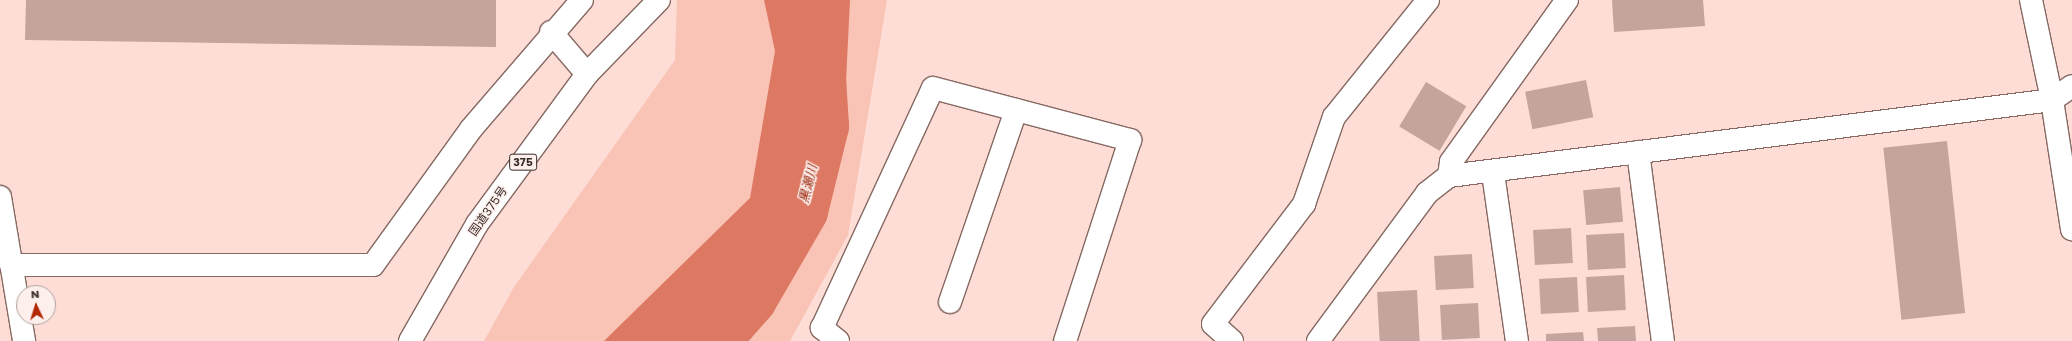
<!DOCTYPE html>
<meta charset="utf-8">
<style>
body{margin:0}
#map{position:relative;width:2072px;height:341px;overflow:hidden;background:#fdddd5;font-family:Poppins,"Noto Sans JP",sans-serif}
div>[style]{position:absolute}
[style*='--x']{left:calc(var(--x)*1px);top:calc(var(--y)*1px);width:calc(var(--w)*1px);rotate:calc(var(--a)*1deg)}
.green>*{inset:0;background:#f9c3b6}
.water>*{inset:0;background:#dd7962}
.river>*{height:52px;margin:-26px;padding:0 26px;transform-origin:26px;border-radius:26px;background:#dd7962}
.building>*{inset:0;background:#c4a59e;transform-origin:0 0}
.roads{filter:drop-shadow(1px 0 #856962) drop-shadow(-1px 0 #856962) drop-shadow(0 1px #856962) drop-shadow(0 -1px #856962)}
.street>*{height:22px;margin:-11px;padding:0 11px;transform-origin:11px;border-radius:11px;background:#fff}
.secondary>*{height:22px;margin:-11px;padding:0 11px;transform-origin:11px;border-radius:11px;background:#fff}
.highway>*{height:22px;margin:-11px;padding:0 11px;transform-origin:11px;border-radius:11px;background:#fff}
span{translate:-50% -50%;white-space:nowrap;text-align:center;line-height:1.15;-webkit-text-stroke:3px #fdefec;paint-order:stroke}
.shield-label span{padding:1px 3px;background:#fdefec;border:1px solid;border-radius:3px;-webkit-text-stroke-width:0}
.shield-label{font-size:11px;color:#382c29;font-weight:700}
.street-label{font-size:12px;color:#382c29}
.water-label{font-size:13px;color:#961e00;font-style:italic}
.north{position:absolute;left:16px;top:285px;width:40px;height:40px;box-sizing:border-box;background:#fdefec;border:1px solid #aea19e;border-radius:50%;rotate:356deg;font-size:11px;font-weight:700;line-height:16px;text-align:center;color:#382c29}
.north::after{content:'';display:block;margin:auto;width:14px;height:18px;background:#b22700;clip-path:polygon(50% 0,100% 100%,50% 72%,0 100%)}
</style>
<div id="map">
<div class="green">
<div style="clip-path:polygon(677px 0,887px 0,848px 235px,790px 341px,484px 341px,514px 287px,675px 60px)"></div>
</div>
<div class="water">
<div style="clip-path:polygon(764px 0,850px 0,844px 122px,756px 291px,719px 341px,604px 341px,750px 198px,775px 51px)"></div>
</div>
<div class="river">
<div style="--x:714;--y:341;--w:56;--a:-48.6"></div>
<div style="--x:751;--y:299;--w:102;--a:-59.9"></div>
<div style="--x:802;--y:211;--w:88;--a:-76.1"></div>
<div style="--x:823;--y:126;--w:126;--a:-93.6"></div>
</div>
<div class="building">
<div style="clip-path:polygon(26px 0,496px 0,496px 47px,25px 40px)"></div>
<div style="clip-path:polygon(1612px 0,1703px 0,1705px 26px,1614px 32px)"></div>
<div style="left:1586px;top:80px;width:38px;height:62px;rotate:79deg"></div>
<div style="left:1426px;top:82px;width:47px;height:52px;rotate:31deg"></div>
<div style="left:1947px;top:141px;width:173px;height:64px;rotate:84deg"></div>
<div style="left:1620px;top:187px;width:35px;height:37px;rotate:85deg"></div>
<div style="left:1571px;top:228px;width:35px;height:38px;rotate:87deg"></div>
<div style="left:1624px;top:233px;width:35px;height:38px;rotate:87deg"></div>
<div style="left:1472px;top:254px;width:34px;height:38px;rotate:87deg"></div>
<div style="left:1624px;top:275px;width:35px;height:38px;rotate:87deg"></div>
<div style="left:1577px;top:277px;width:35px;height:38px;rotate:87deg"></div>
<div style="left:1417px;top:290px;width:51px;height:40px;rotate:87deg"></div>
<div style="left:1478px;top:303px;width:35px;height:38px;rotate:87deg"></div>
<div style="clip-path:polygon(1635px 326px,1636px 341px,1598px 341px,1597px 328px)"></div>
<div style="clip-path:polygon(1583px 332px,1584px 341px,1546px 341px,1546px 334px)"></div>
</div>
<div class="roads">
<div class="street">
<div style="--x:551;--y:32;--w:55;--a:49.4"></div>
<div style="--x:1638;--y:152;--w:191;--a:82.5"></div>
<div style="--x:1493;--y:173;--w:170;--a:81.9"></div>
<div style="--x:1449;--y:176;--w:14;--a:-82"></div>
<div style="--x:1451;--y:162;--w:199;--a:-54.4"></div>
<div style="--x:11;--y:265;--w:362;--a:0"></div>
<div style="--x:373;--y:265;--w:168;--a:-54.2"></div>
<div style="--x:471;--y:129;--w:170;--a:-49.3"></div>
<div style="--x:950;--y:302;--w:203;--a:-71"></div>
<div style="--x:838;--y:341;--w:21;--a:-141"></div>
<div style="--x:822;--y:328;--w:264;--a:-65.2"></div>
<div style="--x:933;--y:88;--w:204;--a:14.8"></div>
<div style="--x:1130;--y:140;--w:211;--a:107.9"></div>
<div style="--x:1232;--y:341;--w:25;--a:-138"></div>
<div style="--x:1213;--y:324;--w:151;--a:-52.8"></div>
<div style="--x:1304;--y:204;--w:92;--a:-71"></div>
<div style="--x:1334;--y:117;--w:150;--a:-51.2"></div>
<div style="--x:1318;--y:341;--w:184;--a:-53.6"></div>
<div style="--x:1427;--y:193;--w:28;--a:-38"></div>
<div style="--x:1449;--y:176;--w:608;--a:-7.18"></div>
<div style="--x:2052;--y:100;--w:24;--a:-35"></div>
</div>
<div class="secondary">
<div style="--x:2031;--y:0;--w:102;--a:78.1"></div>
<div style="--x:2052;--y:100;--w:131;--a:81.2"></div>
<div style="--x:0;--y:197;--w:146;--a:80.5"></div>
</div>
<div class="highway">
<div style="--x:410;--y:341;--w:135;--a:-60.2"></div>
<div style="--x:477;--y:224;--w:186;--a:-53.7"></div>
<div style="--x:587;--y:74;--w:103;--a:-45.8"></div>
</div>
</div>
<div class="shield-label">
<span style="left:523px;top:162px">375</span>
</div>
<div class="street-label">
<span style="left:488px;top:211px;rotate:-55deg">国道375号</span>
</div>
<div class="water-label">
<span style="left:809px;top:184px;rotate:-76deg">黒瀬川</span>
</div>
<div class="north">N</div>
</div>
